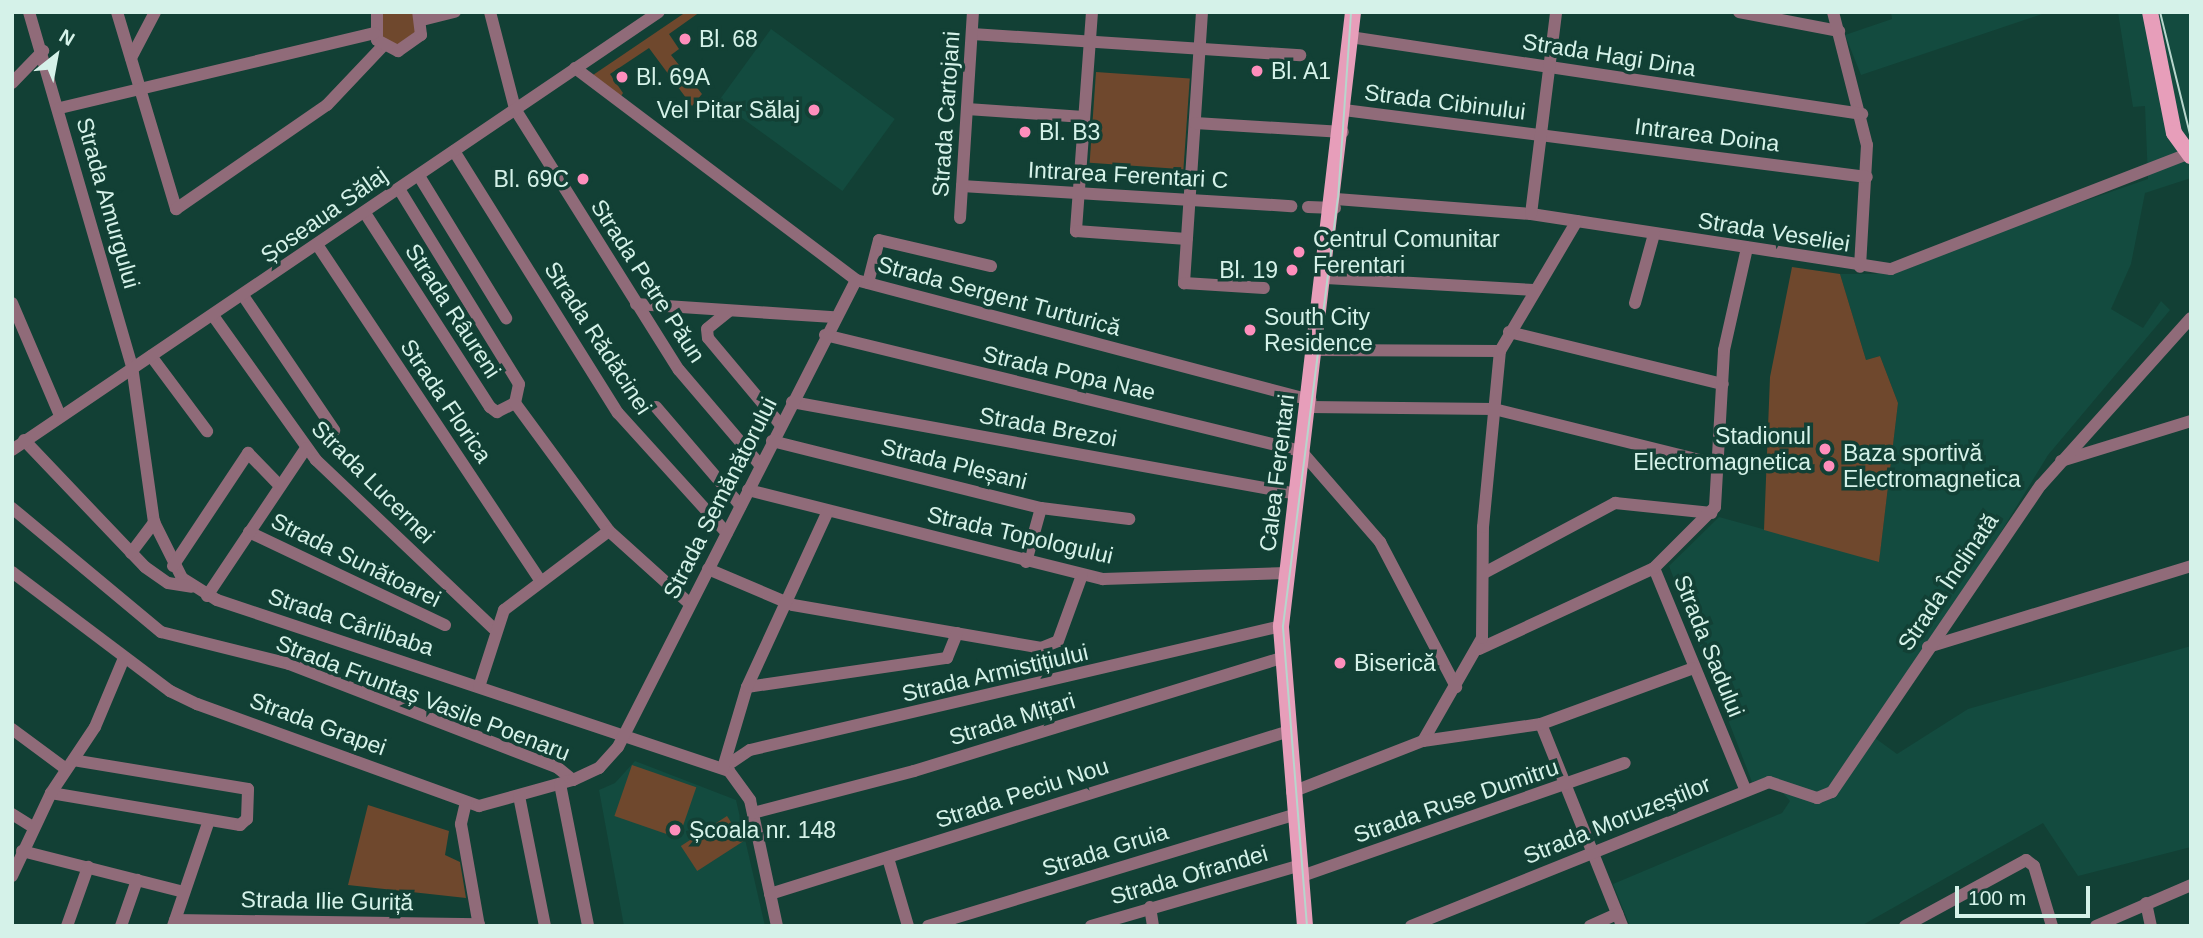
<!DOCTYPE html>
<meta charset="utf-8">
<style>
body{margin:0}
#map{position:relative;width:2203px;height:938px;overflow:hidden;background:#124035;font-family:Helvetica,sans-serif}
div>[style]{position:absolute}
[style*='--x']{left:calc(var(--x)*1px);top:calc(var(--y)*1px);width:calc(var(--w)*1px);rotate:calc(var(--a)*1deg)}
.built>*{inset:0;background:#134b3f;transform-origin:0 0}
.green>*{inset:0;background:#6f482d;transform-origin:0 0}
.minor>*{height:12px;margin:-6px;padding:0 6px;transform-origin:6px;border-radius:6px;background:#906b79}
.major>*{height:16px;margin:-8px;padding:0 8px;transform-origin:8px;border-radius:8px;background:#e79eba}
.tram>*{height:2px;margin:-1px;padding:0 1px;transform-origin:1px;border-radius:1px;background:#b7d6cd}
.dots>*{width:19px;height:19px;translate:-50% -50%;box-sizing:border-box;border:4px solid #124035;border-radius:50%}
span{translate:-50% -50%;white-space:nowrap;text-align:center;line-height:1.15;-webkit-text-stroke:7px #124035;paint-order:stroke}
.poi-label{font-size:23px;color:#d5f2e9}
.left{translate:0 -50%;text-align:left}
.right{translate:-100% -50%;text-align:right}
.street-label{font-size:23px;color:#d5f2e9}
.frame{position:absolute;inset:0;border:14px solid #d5f2e9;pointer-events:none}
.north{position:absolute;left:21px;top:21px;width:70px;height:70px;-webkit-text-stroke:5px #124035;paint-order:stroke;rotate:31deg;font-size:19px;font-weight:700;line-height:28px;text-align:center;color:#d5f2e9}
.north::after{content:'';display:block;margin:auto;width:24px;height:32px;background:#d5f2e9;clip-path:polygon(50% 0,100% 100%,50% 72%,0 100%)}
.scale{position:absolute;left:1955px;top:886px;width:135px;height:32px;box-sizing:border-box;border:4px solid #d5f2e9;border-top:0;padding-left:9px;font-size:21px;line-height:24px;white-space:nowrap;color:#d5f2e9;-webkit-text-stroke:5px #124035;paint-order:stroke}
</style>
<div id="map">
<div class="built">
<div style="clip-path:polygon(1891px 12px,2048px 12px,1861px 75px,1845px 35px,1892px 19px)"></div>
<div style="clip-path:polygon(2118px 12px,2191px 12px,2191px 178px,2145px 193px,2131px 264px,2111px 309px,2143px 328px,2161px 301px,2170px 310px,2048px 455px,1875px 738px,1897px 754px,1968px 709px,2191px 646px,2191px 847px,2078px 876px,2043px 823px,1861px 926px,1630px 926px,1613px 884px,1782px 813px,1790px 801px,1769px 777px,1752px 782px,1669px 566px,1719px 517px,1879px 561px,1898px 403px,1880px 356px,1866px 360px,1840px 274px,1875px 274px,2148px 179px,2145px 106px,2133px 107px)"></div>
<div style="left:771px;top:29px;width:153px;height:89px;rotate:36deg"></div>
<div style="clip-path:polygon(635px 761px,736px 800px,765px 926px,624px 926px,599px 790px,615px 783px)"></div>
</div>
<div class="green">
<div style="clip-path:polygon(380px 12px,415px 12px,420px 21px,411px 44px,384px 44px)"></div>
<div style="clip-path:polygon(686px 12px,700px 12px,669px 34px,679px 49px,671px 55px,702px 94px,692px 106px,649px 48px,610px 74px,623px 93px,618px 101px,593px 75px)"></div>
<div style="left:1096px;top:72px;width:94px;height:91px;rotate:4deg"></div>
<div style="clip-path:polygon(1792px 267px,1840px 274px,1866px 360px,1880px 356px,1898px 403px,1879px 562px,1764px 530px,1770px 377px)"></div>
<div style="left:632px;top:765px;width:68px;height:54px;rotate:19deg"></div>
<div style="clip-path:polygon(368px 805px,449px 831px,445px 855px,460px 862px,466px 898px,348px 885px)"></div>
<div style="left:727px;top:816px;width:30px;height:55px;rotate:57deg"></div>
</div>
<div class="minor">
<div style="--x:29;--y:12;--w:369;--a:73.8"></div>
<div style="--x:132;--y:366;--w:158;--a:82"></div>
<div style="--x:154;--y:522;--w:63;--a:63.4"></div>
<div style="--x:182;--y:578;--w:41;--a:32.2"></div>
<div style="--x:217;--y:600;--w:540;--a:18.47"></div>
<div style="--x:729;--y:771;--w:36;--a:54"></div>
<div style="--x:750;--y:800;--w:129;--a:77.9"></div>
<div style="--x:117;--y:12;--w:206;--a:73.3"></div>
<div style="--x:176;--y:209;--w:183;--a:-34.6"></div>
<div style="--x:327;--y:105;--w:81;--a:-46.5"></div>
<div style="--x:377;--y:12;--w:28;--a:90"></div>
<div style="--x:377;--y:40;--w:24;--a:28"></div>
<div style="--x:398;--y:51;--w:28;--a:-35"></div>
<div style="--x:421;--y:35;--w:23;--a:-97"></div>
<div style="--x:490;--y:12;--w:100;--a:75.5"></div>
<div style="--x:515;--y:109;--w:308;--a:57.9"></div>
<div style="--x:679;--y:370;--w:125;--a:49.5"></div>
<div style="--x:1092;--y:12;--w:220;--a:94.2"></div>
<div style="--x:1076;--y:231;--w:111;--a:4.1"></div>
<div style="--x:1202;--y:12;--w:272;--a:93.8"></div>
<div style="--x:1184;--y:283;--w:80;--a:3.6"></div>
<div style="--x:1739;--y:12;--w:102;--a:10.8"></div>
<div style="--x:1833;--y:12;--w:137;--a:75.7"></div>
<div style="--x:1867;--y:145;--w:122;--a:93.3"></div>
<div style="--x:422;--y:20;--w:34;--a:-14"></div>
<div style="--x:972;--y:34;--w:329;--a:3.7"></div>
<div style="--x:1350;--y:37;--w:518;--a:8.55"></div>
<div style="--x:131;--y:58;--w:52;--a:-62.4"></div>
<div style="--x:575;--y:68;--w:352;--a:37"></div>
<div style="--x:856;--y:280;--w:470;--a:14.8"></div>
<div style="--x:12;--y:83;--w:45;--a:-45.9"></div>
<div style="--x:60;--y:108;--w:323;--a:-13.4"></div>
<div style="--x:967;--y:109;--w:117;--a:3.9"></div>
<div style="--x:1344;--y:110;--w:527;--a:7.3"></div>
<div style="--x:1195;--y:123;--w:148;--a:3.5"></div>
<div style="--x:454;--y:151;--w:309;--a:58"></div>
<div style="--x:618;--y:413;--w:162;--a:47.8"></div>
<div style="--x:419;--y:176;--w:167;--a:58.5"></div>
<div style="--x:962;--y:186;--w:330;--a:3.5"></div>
<div style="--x:1336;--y:199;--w:196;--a:4.4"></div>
<div style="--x:1531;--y:214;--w:364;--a:8.7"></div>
<div style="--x:1891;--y:269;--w:318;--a:-21.2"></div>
<div style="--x:1308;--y:207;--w:27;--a:2"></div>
<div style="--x:365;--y:213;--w:231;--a:57.2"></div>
<div style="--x:490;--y:407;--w:9;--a:36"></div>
<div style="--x:497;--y:412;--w:20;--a:-27"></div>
<div style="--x:515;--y:403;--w:19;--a:-78"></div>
<div style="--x:519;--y:384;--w:229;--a:-121.6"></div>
<div style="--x:1531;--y:214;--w:204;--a:-82.9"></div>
<div style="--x:960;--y:218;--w:206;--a:-86.4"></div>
<div style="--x:318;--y:246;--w:401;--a:56.4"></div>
<div style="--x:1326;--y:278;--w:208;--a:3.3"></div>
<div style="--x:868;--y:283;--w:44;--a:-75.7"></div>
<div style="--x:879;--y:240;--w:115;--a:13.1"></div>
<div style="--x:244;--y:297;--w:161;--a:55.9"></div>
<div style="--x:12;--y:303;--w:120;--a:66.9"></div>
<div style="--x:1635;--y:303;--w:72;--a:-74.6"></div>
<div style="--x:636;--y:304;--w:198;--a:3.8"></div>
<div style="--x:729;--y:311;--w:28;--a:141"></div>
<div style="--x:707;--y:329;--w:9;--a:84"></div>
<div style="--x:708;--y:338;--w:112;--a:50.1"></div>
<div style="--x:214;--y:317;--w:176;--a:54.5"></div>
<div style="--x:316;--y:460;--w:245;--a:43.5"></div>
<div style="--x:1509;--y:332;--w:220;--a:13.7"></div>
<div style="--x:825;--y:335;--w:490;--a:13.7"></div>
<div style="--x:1301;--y:451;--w:121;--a:49"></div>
<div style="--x:1380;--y:542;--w:164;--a:62.3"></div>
<div style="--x:1316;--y:350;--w:184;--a:0.3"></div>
<div style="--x:151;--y:356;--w:94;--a:53.3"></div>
<div style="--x:792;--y:402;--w:513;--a:10.32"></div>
<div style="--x:515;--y:403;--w:159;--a:53.7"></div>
<div style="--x:609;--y:531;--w:109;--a:42"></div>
<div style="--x:656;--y:407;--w:130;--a:49.4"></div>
<div style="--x:1309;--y:407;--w:185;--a:0.6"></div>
<div style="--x:1494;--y:409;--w:233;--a:13.9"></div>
<div style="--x:24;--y:440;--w:175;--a:46.4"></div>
<div style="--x:145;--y:567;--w:28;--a:35"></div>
<div style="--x:168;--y:583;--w:24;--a:9"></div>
<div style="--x:772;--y:441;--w:277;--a:14"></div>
<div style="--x:1041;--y:508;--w:89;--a:7.1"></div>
<div style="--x:12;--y:450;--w:781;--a:-34.1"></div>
<div style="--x:2061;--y:461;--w:136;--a:-17.1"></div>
<div style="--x:748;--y:490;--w:366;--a:14.1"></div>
<div style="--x:1103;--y:579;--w:184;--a:-1.9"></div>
<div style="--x:12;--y:508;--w:194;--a:39.8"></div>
<div style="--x:161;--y:632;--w:132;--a:14"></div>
<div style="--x:289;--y:664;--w:288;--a:21.1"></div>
<div style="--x:558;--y:768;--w:19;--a:39"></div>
<div style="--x:249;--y:532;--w:217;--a:25.4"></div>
<div style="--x:131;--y:553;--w:39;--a:-53"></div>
<div style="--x:1026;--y:562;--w:56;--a:-74.5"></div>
<div style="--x:173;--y:566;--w:136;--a:-56.4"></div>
<div style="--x:248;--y:453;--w:46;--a:45.9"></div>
<div style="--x:1654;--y:568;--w:241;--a:67.6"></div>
<div style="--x:708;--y:569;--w:92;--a:23"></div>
<div style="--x:793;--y:605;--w:252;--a:9.8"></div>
<div style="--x:1041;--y:648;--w:18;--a:-22"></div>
<div style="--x:1058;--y:641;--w:70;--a:-70"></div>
<div style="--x:12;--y:572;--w:198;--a:37"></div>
<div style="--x:170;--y:691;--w:30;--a:26"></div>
<div style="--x:197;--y:704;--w:300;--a:19.9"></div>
<div style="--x:479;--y:806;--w:98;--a:-15.5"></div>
<div style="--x:573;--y:780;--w:29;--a:-25"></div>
<div style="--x:599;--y:768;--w:28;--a:-48"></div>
<div style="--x:618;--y:747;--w:524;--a:-62.99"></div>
<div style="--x:1484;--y:573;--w:149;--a:-28.1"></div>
<div style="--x:1615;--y:503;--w:97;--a:5.9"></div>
<div style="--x:207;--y:596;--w:178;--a:-56.2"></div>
<div style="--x:1928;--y:647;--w:275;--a:-17.1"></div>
<div style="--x:1479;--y:649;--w:193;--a:-24.8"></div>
<div style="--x:1654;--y:568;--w:86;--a:-45"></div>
<div style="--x:1715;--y:507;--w:157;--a:-86.7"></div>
<div style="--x:1724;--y:350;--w:105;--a:-77.3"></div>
<div style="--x:479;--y:687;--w:81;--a:-72"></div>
<div style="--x:504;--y:610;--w:131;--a:-37"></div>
<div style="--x:747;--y:687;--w:202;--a:-8.3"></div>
<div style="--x:947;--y:658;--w:27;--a:-68"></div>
<div style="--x:1541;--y:724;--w:218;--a:68.1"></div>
<div style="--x:12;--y:729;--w:67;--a:36.5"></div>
<div style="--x:1423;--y:741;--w:119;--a:-60.2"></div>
<div style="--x:1482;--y:638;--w:111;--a:-89.5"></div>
<div style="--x:1483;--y:527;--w:177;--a:-84.5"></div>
<div style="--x:1500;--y:351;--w:151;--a:-59.4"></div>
<div style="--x:723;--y:768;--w:32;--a:-34"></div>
<div style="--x:750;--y:750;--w:545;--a:-13.14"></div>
<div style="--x:723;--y:768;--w:84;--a:-73.5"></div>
<div style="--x:747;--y:687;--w:194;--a:-65.3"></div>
<div style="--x:560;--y:784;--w:145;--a:78.8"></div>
<div style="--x:1292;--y:792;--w:141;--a:-21.3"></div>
<div style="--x:1423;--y:741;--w:119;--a:-8.2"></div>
<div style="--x:1541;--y:724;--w:163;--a:-20.1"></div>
<div style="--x:51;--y:793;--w:192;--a:9.6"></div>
<div style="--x:240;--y:825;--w:9;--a:-41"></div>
<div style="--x:247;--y:819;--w:30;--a:-88"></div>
<div style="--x:248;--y:789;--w:177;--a:-170.6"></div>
<div style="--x:519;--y:796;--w:133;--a:78.7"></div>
<div style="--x:466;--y:802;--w:23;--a:103"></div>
<div style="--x:461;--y:824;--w:104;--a:80"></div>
<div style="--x:753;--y:813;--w:166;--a:-14.6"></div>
<div style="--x:914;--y:771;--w:385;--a:-17.1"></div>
<div style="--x:12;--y:814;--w:25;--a:32"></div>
<div style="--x:22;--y:851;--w:167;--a:14.2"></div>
<div style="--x:888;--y:858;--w:71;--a:73.6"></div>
<div style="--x:12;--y:876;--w:92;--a:-64.8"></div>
<div style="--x:51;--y:793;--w:79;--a:-56.3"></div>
<div style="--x:95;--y:727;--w:75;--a:-67.2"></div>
<div style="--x:1299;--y:877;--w:345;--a:-19.3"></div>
<div style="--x:770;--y:894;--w:541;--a:-17.43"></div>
<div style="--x:2146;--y:903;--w:24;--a:78"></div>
<div style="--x:1150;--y:907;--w:19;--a:81"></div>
<div style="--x:175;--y:920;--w:304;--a:0.8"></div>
<div style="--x:67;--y:926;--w:63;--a:-70.4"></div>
<div style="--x:121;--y:926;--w:49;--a:-70.8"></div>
<div style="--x:173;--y:926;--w:112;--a:-71.2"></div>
<div style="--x:928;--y:926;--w:382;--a:-16.9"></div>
<div style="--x:1091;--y:926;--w:216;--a:-16.2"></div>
<div style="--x:1411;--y:926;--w:386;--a:-21.9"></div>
<div style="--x:1769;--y:782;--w:51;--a:18.4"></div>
<div style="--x:1817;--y:798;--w:16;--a:-22"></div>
<div style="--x:1832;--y:792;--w:371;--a:-55.8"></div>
<div style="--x:2041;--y:485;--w:224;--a:-48.1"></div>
<div style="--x:1590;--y:926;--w:30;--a:-24"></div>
<div style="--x:1905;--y:926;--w:138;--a:-28.6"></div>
<div style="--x:2026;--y:860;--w:10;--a:37"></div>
<div style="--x:2034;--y:866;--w:63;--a:73.3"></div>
<div style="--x:2096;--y:926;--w:103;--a:-23.3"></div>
</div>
<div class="major">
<div style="--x:2150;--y:12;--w:123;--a:78.8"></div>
<div style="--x:2174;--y:133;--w:29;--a:54"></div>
<div style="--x:1305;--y:926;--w:301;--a:-94.6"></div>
<div style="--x:1281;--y:626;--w:618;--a:-83.31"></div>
</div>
<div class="tram">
<div style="--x:2160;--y:12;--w:130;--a:76.2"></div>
<div style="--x:1307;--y:926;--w:301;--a:-94.6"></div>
<div style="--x:1283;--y:626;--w:431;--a:-82.7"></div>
<div style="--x:1338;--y:199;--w:187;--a:-86"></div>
</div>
<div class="dots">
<div style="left:685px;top:39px;background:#fe8ebc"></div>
<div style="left:1257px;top:71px;background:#fe8ebc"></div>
<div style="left:622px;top:77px;background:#fe8ebc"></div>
<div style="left:814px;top:110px;background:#fe8ebc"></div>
<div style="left:1025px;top:132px;background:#fe8ebc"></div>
<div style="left:583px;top:179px;background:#fe8ebc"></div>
<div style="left:1299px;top:252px;background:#fe8ebc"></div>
<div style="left:1292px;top:270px;background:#fe8ebc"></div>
<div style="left:1250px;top:330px;background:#fe8ebc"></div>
<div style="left:1825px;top:449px;background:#fe8ebc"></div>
<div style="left:1829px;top:466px;background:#fe8ebc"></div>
<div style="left:1340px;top:663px;background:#fe8ebc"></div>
<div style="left:675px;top:830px;background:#fe8ebc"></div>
</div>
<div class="poi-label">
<span class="left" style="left:699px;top:39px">Bl. 68</span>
<span class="left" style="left:1271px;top:71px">Bl. A1</span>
<span class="left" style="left:636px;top:77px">Bl. 69A</span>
<span class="right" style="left:800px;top:110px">Vel Pitar Sălaj</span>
<span class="left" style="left:1039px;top:132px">Bl. B3</span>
<span class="right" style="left:569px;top:179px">Bl. 69C</span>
<span class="left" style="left:1313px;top:252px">Centrul Comunitar<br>Ferentari</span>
<span class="right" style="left:1278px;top:270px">Bl. 19</span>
<span class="left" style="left:1264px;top:330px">South City<br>Residence</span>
<span class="right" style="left:1811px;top:449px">Stadionul<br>Electromagnetica</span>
<span class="left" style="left:1843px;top:466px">Baza sportivă<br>Electromagnetica</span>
<span class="left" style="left:1354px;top:663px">Biserică</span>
<span class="left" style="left:689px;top:830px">Școala nr. 148</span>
</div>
<div class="street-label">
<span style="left:1609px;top:55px;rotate:9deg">Strada Hagi Dina</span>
<span style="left:1445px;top:102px;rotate:7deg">Strada Cibinului</span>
<span style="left:946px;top:114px;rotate:-86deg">Strada Cartojani</span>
<span style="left:1707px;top:135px;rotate:7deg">Intrarea Doina</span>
<span style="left:1128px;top:175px;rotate:3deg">Intrarea Ferentari C</span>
<span style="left:108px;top:203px;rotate:74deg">Strada Amurgului</span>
<span style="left:324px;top:215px;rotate:-35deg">Șoseaua Sălaj</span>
<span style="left:1774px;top:232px;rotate:9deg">Strada Veseliei</span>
<span style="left:648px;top:281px;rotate:57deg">Strada Petre Păun</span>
<span style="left:999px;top:296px;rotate:15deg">Strada Sergent Turturică</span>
<span style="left:453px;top:311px;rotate:57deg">Strada Râureni</span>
<span style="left:598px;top:338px;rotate:57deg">Strada Rădăcinei</span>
<span style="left:1069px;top:373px;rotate:13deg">Strada Popa Nae</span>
<span style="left:446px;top:401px;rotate:56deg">Strada Florica</span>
<span style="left:1048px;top:427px;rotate:10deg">Strada Brezoi</span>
<span style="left:954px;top:464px;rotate:14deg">Strada Pleșani</span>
<span style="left:1277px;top:473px;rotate:-83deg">Calea Ferentari</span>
<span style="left:373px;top:482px;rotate:45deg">Strada Lucernei</span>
<span style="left:720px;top:498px;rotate:-63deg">Strada Semănătorului</span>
<span style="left:1020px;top:535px;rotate:13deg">Strada Topologului</span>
<span style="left:356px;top:560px;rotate:26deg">Strada Sunătoarei</span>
<span style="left:1948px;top:582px;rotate:-56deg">Strada Înclinată</span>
<span style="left:351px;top:622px;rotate:18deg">Strada Cârlibaba</span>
<span style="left:1709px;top:646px;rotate:68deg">Strada Sadului</span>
<span style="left:995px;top:673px;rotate:-13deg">Strada Armistițiului</span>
<span style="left:423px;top:698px;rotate:21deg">Strada Fruntaș Vasile Poenaru</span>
<span style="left:1012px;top:719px;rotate:-17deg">Strada Mițari</span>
<span style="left:318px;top:724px;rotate:20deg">Strada Grapei</span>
<span style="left:1022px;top:793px;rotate:-18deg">Strada Peciu Nou</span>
<span style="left:1456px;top:801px;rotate:-19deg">Strada Ruse Dumitru</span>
<span style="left:1617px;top:820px;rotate:-22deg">Strada Moruzeștilor</span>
<span style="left:1105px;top:850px;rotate:-17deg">Strada Gruia</span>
<span style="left:1189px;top:875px;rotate:-16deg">Strada Ofrandei</span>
<span style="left:327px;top:901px;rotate:1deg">Strada Ilie Guriță</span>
</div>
<div class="frame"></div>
<div class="north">N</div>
<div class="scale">100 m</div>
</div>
